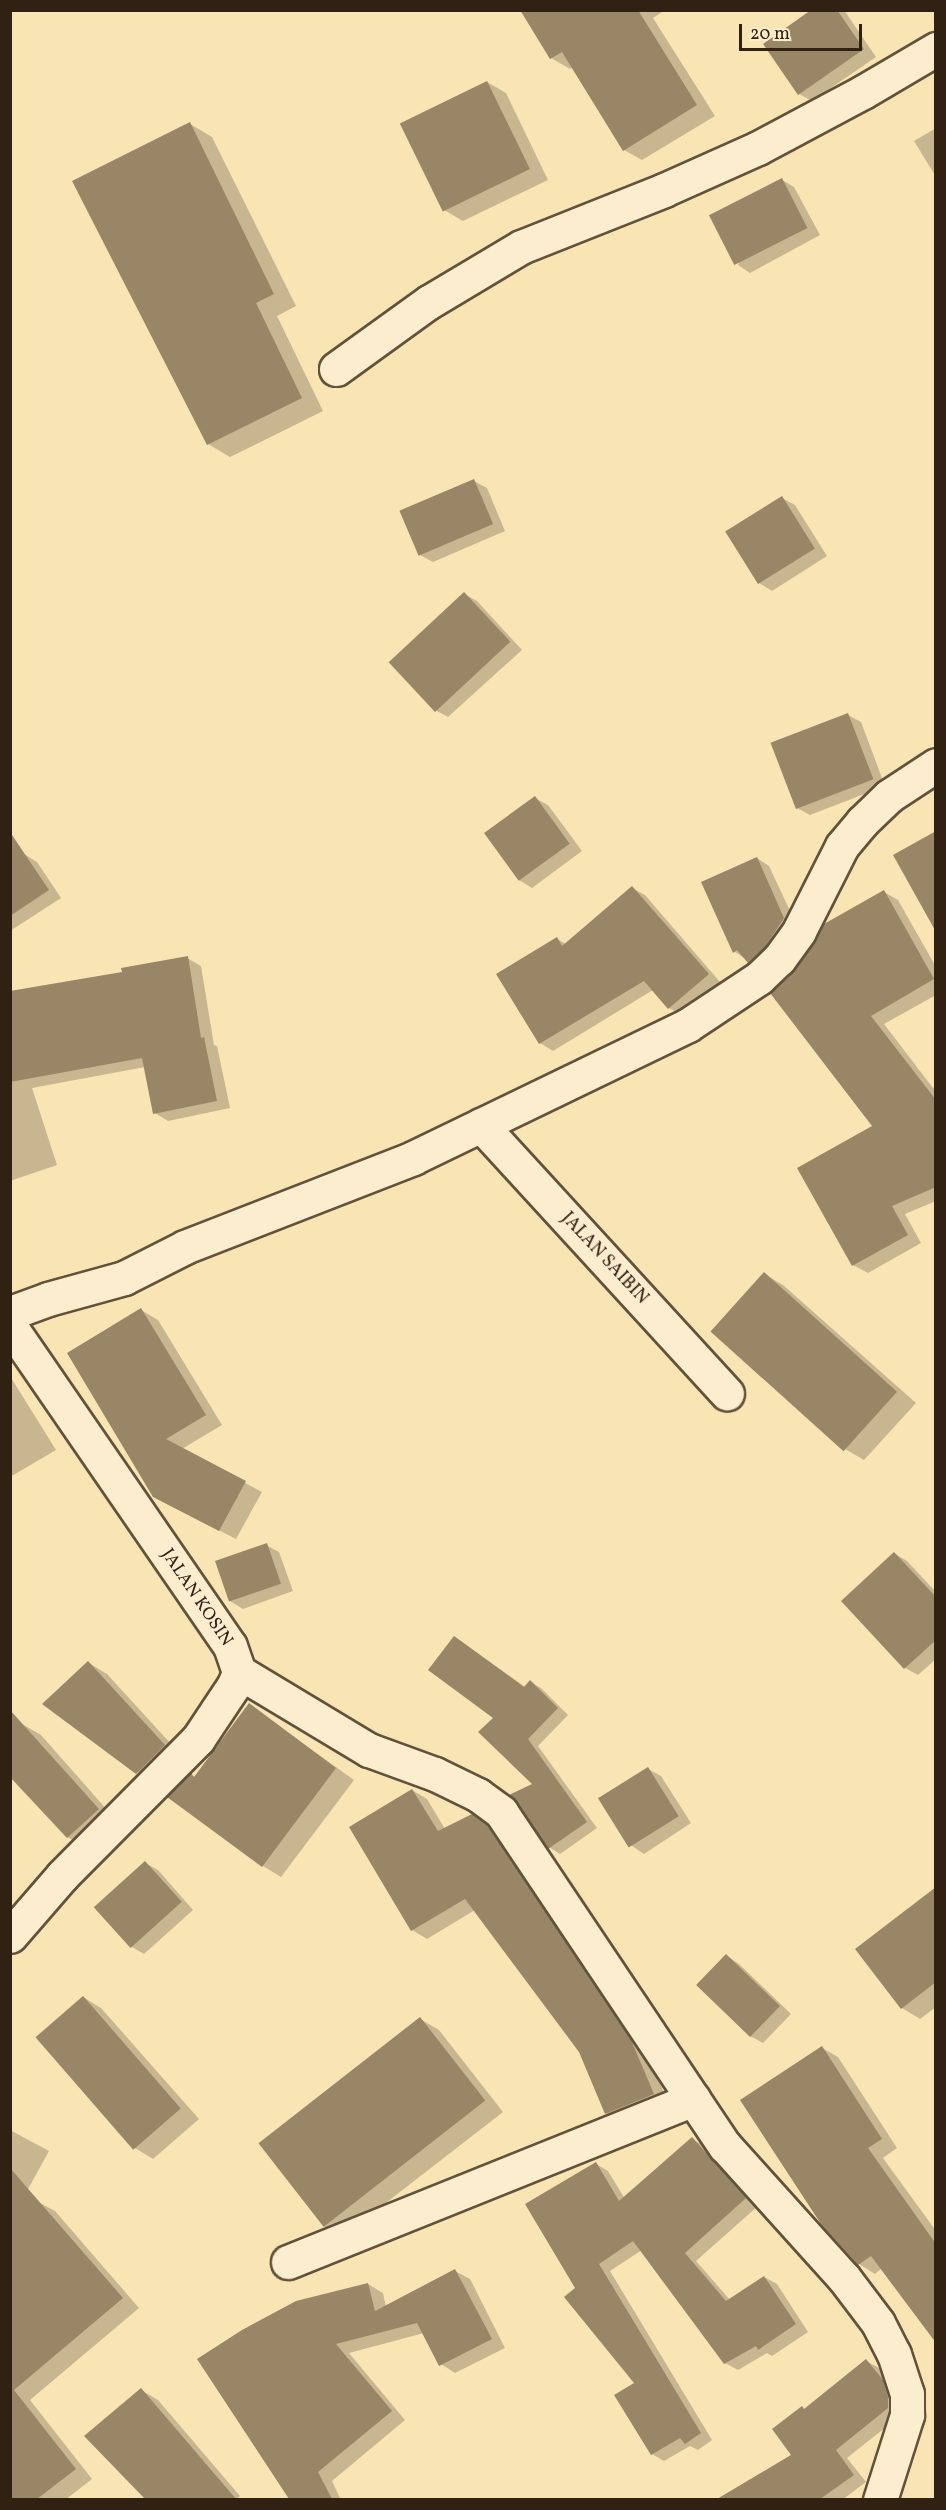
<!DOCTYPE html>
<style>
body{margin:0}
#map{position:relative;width:946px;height:2510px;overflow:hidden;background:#f9e4b3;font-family:Vollkorn,serif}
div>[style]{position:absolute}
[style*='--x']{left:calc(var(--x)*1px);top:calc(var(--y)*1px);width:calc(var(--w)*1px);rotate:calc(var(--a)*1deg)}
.shadow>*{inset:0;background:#0003}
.building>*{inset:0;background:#998666;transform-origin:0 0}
.roads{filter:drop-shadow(2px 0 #62523b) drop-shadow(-2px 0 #62523b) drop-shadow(0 2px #62523b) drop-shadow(0 -2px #62523b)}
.minor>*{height:33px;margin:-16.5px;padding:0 16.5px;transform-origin:16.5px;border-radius:16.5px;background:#fbedce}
span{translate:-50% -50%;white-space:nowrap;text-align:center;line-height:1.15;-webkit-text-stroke:5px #fbedce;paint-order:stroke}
.street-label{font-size:18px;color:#302113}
.frame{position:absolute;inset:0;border:12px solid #302113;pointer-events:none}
.scale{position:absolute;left:739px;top:24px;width:123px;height:27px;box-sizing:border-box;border:3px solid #302113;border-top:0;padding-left:8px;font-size:18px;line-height:21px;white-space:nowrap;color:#302113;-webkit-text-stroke:4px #fbedce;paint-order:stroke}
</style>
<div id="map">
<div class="shadow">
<div style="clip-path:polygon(522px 10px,665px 10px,653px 18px,715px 116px,642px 160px,624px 150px,573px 67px,570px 69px,551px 58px)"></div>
<div style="clip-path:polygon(813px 10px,844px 10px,876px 57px,812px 101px,799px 94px)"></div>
<div style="clip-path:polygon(487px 82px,506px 93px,548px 180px,463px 221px,444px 210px,402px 123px)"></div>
<div style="clip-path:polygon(190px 124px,212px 137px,296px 306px,277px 316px,323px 411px,230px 457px,208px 444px)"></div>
<div style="clip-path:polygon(936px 128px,936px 177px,914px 141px)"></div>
<div style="clip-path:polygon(782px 180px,794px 187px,820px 235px,750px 273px,738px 265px)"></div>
<div style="clip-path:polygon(474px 481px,487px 488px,505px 531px,433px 562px,420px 555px)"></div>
<div style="clip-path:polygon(782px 498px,795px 505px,827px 556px,772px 591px,759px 583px,727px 533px)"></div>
<div style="clip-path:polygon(464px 594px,477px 601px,522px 650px,448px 717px,435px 710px)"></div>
<div style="clip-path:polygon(848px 715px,861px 722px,885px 786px,810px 815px,797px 808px)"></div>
<div style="clip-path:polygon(535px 798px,548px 805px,582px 851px,532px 888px,519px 880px,486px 833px)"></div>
<div style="clip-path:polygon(24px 854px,37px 862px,61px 898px,10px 931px,10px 863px)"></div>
<div style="clip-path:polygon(757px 858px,769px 866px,797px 926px,761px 969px,735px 952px,703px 883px)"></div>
<div style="clip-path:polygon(632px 888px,645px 895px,720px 982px,682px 1015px,669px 1008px,653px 990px,553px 1051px,540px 1043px,557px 939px,566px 944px)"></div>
<div style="clip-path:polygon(884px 892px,898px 900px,936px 967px,936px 995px,884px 1024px,933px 1088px,936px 1087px,936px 1201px,905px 1214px,921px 1243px,868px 1273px,853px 1265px,874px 1126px,772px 993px)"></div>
<div style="clip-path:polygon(187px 958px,201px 966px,214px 1045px,217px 1046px,230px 1108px,168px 1121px,155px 1113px,145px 1067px,32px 1088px,57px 1165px,10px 1181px,10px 993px,124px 973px)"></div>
<div style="clip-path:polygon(764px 1274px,783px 1285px,916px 1403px,864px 1460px,845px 1449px)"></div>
<div style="clip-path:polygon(141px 1310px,158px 1320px,222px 1425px,182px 1449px,262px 1492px,236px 1539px,172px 1506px)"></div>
<div style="clip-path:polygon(10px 1376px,56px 1450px,10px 1477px)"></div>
<div style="clip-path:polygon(266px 1545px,279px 1552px,293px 1591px,243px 1609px,230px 1601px)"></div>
<div style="clip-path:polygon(895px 1554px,907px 1561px,936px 1592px,936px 1659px,918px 1675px,905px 1668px)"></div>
<div style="clip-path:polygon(455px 1637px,525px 1687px,530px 1682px,541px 1688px,568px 1715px,538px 1746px,597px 1828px,560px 1854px,549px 1847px,534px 1784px)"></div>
<div style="clip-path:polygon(89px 1663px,107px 1674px,183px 1757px,156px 1784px,44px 1704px)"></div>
<div style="clip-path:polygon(249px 1705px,354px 1780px,281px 1877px,263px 1866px,191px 1775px,196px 1778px)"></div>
<div style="clip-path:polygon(22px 1724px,41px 1735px,116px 1820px,86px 1848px,67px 1837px)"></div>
<div style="clip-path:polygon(648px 1769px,661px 1776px,691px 1823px,644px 1854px,632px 1846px,601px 1800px)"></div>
<div style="clip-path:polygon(412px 1790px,427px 1799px,445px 1829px,472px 1815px,502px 1835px,646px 2050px,668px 2102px,621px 2122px,606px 2113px,580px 2052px,475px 1910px,427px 1939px,412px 1930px)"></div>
<div style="clip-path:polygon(145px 1863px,158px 1870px,193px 1910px,144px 1954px,132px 1947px)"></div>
<div style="clip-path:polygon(936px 1889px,936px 2007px,920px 2019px,902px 2008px)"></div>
<div style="clip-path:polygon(727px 1956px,739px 1964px,791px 2014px,763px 2043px,750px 2036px)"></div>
<div style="clip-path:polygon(83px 1997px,101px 2008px,199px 2119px,153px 2159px,135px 2148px)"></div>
<div style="clip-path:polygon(420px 2019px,439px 2030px,503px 2112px,342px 2237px,323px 2226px,260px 2144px)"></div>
<div style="clip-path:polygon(822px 2048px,838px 2057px,897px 2148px,883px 2158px,936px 2231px,936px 2328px,882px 2268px,875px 2274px,859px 2264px)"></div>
<div style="clip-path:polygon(10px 2130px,49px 2151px,22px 2200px,10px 2194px)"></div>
<div style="clip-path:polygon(692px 2139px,705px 2146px,758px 2206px,696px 2261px,730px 2300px,764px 2277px,777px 2284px,808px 2332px,772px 2356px,767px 2353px,738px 2370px,725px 2363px,642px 2250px,610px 2271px,712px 2440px,698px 2450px,690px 2446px,664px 2461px,652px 2454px,637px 2383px,577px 2288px,596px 2164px,608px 2171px,625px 2199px)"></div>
<div style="clip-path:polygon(38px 2202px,55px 2211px,139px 2308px,30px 2400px,92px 2479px,65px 2500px,10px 2500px,10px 2225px)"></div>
<div style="clip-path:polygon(455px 2271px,470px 2279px,505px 2348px,455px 2373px,441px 2364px,424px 2333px,349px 2353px,405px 2420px,332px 2481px,341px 2500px,291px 2500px,199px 2359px,368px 2284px,383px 2293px,386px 2307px)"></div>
<div style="clip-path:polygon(866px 2361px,879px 2368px,895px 2389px,901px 2415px,847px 2458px,866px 2482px,842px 2500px,720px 2500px,793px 2455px,802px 2408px,806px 2410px)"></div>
<div style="clip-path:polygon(141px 2390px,158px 2400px,240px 2496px,236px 2500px,147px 2500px,87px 2437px)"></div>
</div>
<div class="building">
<div style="clip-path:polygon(520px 10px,638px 10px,697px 105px,623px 151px,562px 52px,550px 59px)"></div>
<div style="clip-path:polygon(811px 10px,837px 10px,864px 49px,798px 95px,763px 44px)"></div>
<div style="left:487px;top:81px;width:98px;height:97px;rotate:64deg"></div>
<div style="clip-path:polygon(190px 122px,274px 294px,256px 303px,302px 398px,207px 445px,72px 181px)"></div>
<div style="left:782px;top:178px;width:56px;height:82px;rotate:63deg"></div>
<div style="left:474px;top:479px;width:49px;height:81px;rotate:67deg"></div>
<div style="left:782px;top:496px;width:62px;height:67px;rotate:58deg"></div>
<div style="left:464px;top:592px;width:68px;height:103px;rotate:47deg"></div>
<div style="left:848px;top:713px;width:71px;height:83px;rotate:69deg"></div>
<div style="left:535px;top:796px;width:59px;height:63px;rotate:54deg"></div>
<div style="clip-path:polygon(936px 831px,936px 932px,893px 855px)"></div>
<div style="clip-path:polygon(10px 832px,49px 890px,10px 916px)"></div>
<div style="clip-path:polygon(757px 857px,784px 918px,765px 947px,748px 963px,737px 950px,733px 953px,701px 882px)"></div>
<div style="clip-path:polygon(632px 886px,709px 974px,668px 1009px,644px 981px,539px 1044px,496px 974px,557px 937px,562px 946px)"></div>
<div style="clip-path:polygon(884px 890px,934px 979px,871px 1016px,936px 1100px,936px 1187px,892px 1206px,908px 1235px,852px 1266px,797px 1168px,872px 1126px,770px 993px,794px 970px,824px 924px)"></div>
<div style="clip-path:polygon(188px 956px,201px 1038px,204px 1037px,217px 1101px,153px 1114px,142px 1058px,10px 1082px,10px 991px,122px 972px,121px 968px)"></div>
<div style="left:764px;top:1272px;width:179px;height:80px;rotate:42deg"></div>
<div style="clip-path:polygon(141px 1308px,206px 1415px,166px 1439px,246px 1481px,219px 1531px,153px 1497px,67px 1353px)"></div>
<div style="left:267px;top:1543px;width:43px;height:55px;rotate:71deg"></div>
<div style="clip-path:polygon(894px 1552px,936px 1597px,936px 1640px,904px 1669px,841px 1601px)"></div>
<div style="clip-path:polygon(454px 1636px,524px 1687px,530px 1680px,558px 1708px,528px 1739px,587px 1822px,548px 1849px,509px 1795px,532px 1784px,478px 1732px,493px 1718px,428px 1670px)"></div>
<div style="clip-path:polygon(88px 1661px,165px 1745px,136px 1774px,42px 1704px)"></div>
<div style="clip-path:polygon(249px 1703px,336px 1768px,262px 1867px,167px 1797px,191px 1773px,194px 1777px)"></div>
<div style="clip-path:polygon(10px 1710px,99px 1809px,67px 1838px,10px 1777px)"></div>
<div style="left:648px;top:1767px;width:58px;height:59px;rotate:58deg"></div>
<div style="clip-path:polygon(412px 1789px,438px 1831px,472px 1814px,487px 1825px,631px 2040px,654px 2094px,605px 2114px,579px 2052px,465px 1899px,411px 1931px,349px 1827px)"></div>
<div style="left:145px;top:1861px;width:55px;height:69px;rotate:48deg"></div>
<div style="clip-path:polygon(936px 1887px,936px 1982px,901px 2009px,855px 1949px)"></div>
<div style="left:726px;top:1954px;width:75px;height:43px;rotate:44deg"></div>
<div style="left:83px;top:1996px;width:149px;height:63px;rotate:49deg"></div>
<div style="left:420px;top:2017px;width:106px;height:205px;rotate:52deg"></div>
<div style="clip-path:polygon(822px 2046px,882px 2139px,868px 2148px,936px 2244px,936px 2343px,871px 2256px,858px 2265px,821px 2224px,740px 2100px)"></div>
<div style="clip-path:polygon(692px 2137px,746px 2198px,685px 2253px,726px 2301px,764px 2276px,796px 2324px,758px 2350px,756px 2346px,724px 2364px,633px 2241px,599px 2264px,701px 2433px,685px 2444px,680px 2438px,651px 2455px,614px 2395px,634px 2383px,564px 2297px,575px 2288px,525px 2204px,596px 2162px,619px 2201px)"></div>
<div style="clip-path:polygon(10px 2168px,123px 2298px,14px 2390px,76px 2469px,37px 2499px,10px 2499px)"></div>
<div style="clip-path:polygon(455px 2269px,492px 2339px,439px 2366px,417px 2323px,336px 2344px,392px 2411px,318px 2472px,332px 2499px,289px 2499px,197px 2359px,242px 2330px,296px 2301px,368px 2283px,375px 2311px)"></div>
<div style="clip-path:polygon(866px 2359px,883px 2380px,888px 2397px,888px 2408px,836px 2450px,854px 2475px,820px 2499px,717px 2499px,791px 2455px,772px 2429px,802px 2406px,804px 2409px)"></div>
<div style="clip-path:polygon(141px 2388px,236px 2499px,145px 2499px,84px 2436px)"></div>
</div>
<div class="roads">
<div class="minor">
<div style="--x:336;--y:369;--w:115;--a:-35.8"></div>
<div style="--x:429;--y:302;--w:107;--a:-30.9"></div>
<div style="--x:521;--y:247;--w:154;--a:-21.7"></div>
<div style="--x:664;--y:190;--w:103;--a:-24.1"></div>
<div style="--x:758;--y:148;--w:119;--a:-28.1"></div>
<div style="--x:863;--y:92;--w:85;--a:-30.5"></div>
<div style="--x:481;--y:1125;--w:364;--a:47.5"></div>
<div style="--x:10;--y:1313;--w:40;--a:-20.2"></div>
<div style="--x:48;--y:1299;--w:79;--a:-15.4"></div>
<div style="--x:124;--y:1278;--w:68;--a:-26.9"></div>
<div style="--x:185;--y:1247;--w:245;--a:-21.3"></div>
<div style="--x:413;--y:1158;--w:305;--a:-25.8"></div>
<div style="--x:688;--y:1025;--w:85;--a:-33.5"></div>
<div style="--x:759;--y:978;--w:28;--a:-44"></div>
<div style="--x:779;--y:959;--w:34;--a:-54"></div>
<div style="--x:799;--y:931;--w:95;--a:-63.2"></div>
<div style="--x:842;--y:846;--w:31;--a:-50"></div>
<div style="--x:862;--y:822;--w:37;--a:-44"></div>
<div style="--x:889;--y:796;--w:56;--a:-33.4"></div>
<div style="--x:10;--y:1326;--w:388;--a:55.5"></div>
<div style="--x:230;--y:1646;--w:28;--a:71"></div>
<div style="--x:239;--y:1672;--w:14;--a:111"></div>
<div style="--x:234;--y:1685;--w:65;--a:123.7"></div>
<div style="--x:198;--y:1739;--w:193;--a:134.8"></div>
<div style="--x:62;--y:1876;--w:79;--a:130.9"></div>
<div style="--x:239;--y:1672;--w:152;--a:31"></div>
<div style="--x:369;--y:1750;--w:70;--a:20"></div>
<div style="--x:435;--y:1774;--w:48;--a:26"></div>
<div style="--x:478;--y:1795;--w:29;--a:36"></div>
<div style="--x:501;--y:1812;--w:402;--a:56.2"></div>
<div style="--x:725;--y:2146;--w:178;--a:48"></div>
<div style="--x:844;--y:2278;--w:56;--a:52.9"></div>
<div style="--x:878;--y:2323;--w:35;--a:63"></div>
<div style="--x:894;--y:2354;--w:42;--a:72"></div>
<div style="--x:907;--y:2394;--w:21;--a:90"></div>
<div style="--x:907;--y:2415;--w:89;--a:107.6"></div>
<div style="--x:288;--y:2262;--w:437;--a:-21.9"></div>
</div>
</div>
<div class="street-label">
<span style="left:604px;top:1259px;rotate:47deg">JALAN SAIBIN</span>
<span style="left:196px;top:1598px;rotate:56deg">JALAN KOSIN</span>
</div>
<div class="frame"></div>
<div class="scale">20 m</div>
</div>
